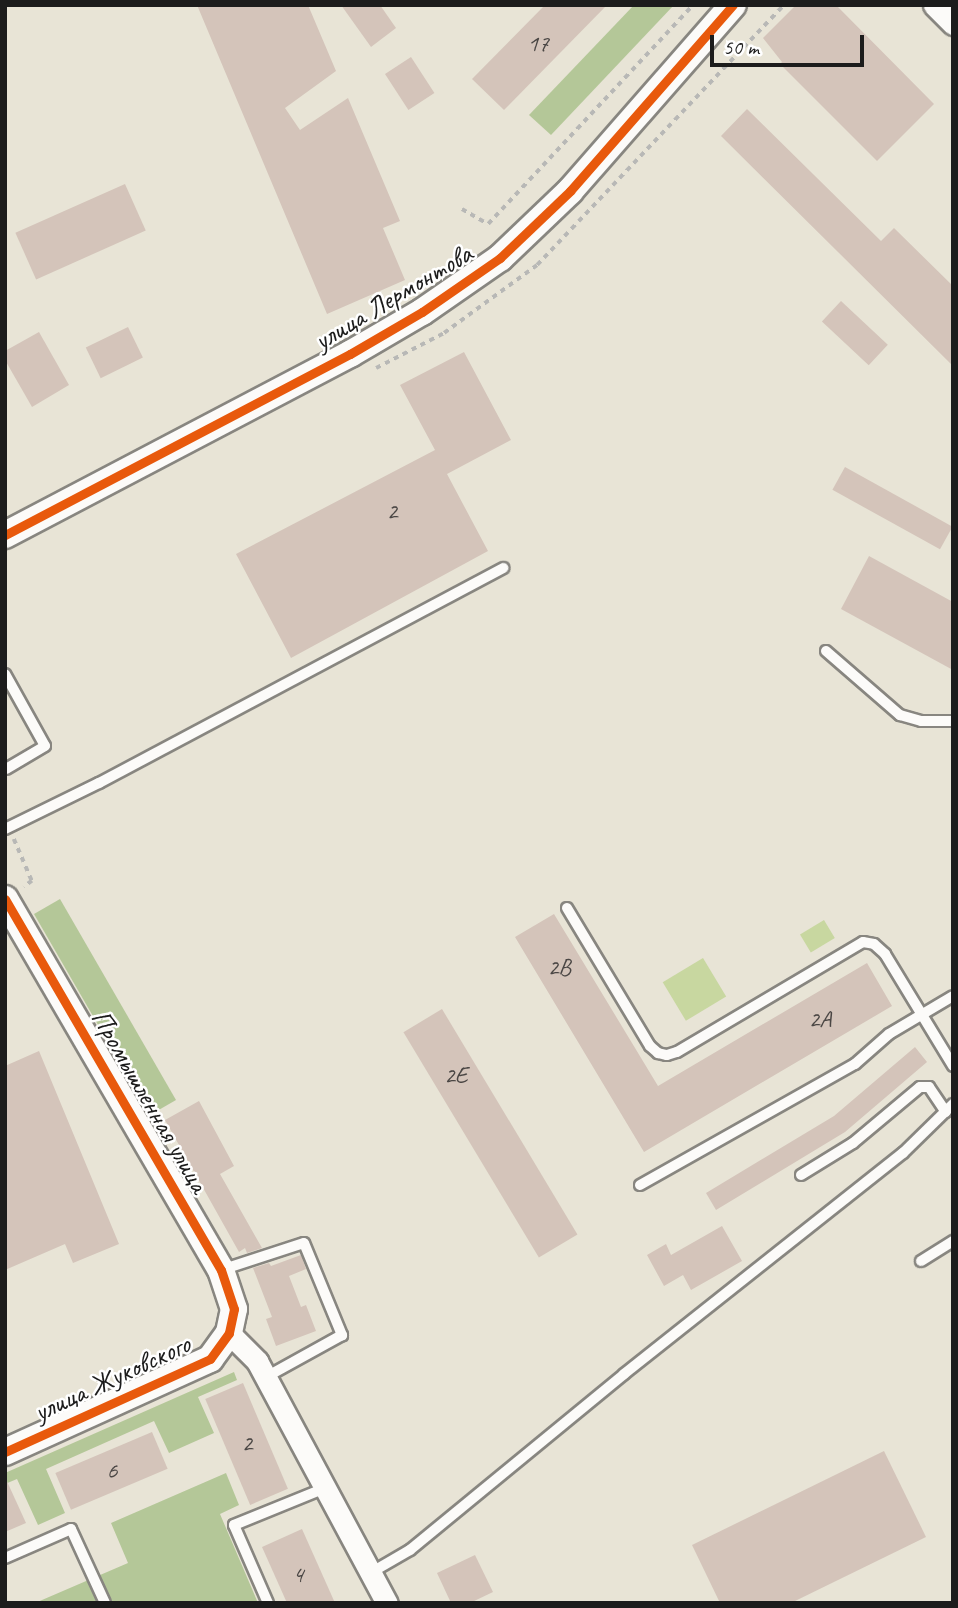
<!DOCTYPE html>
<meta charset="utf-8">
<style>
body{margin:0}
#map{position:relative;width:958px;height:1608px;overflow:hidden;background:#e8e4d6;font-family:Caveat,sans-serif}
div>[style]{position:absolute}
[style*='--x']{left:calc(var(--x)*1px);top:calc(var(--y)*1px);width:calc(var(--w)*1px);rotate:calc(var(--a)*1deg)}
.green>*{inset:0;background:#c8d7a0;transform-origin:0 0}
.forest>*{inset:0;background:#b4c798;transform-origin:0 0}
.building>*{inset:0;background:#d4c4ba;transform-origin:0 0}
.path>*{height:3.5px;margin-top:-1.75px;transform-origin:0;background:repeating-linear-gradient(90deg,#b8b8b6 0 5px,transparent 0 10px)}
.roads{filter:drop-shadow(2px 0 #888680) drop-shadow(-2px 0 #888680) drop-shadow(0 2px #888680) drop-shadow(0 -2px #888680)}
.service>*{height:10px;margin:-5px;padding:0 5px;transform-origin:5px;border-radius:5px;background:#fcfbf9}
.minor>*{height:21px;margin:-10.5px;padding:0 10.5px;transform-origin:10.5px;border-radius:10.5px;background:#fcfbf9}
.tertiary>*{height:26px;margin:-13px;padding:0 13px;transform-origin:13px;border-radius:13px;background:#fcfbf9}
.cycleway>*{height:9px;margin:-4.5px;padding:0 4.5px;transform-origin:4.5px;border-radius:4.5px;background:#e8590c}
span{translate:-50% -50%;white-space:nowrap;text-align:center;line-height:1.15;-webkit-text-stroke:5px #fff;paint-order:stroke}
.number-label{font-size:24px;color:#4a4644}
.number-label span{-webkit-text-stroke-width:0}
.street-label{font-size:28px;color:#1c1c1c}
.frame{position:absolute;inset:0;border:7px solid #1c1c1c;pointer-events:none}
.scale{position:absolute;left:710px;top:35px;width:154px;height:32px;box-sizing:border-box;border:4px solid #1c1c1c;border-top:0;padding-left:9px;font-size:21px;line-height:24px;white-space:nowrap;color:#1c1c1c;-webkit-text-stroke:5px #fff;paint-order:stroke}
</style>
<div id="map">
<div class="green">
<div style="left:824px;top:920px;width:21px;height:28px;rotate:59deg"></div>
<div style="left:703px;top:958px;width:45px;height:47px;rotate:59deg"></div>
</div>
<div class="forest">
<div style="clip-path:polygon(634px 5px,674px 5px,551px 135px,529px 115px)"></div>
<div style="left:60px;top:899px;width:232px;height:30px;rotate:60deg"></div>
<div style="clip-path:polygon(234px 1372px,237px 1380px,198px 1397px,214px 1433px,169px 1453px,154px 1421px,46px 1469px,65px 1513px,38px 1525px,17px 1479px,5px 1484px,5px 1473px)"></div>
<div style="clip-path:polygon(226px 1473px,239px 1505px,220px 1514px,258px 1603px,35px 1603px,128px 1563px,111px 1523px)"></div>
</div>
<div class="building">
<div style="clip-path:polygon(197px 5px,308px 5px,336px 71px,285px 108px,300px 130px,348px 98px,400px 221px,383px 228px,405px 280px,327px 314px)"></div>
<div style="clip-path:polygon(341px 5px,380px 5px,396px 28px,371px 47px)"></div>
<div style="clip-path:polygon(545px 5px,607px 5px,504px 110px,472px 79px)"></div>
<div style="clip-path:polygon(796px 5px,836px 5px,934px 104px,877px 161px,780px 64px,782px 62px,763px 38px)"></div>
<div style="left:411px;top:57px;width:43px;height:31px;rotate:57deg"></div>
<div style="clip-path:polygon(747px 109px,881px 241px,894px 228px,953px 286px,953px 366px,721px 136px)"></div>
<div style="left:125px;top:184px;width:51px;height:120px;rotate:66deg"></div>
<div style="left:841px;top:301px;width:64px;height:28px;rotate:43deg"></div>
<div style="left:128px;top:327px;width:34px;height:47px;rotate:64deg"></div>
<div style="clip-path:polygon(39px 332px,69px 385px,32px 407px,5px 360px,5px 351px)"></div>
<div style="clip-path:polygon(464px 352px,511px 440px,447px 474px,488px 551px,291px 658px,236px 554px,435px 450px,400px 385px)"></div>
<div style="left:845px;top:467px;width:123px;height:26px;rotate:29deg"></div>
<div style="clip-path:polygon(869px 556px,953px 602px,953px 670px,841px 609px)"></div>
<div style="clip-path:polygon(554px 914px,658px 1086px,867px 963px,892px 1006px,644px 1152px,515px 937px)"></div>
<div style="left:442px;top:1009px;width:263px;height:45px;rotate:59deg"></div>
<div style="clip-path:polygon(915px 1047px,927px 1062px,845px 1132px,716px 1210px,706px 1193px,834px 1116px)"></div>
<div style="clip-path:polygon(39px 1051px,119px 1244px,73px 1263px,65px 1244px,5px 1270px,5px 1066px)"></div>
<div style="clip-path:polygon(199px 1101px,234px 1166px,220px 1174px,262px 1248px,247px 1253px,245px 1248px,239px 1252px,165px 1120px)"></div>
<div style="clip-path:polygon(722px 1226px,742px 1261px,691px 1290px,683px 1275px,664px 1286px,647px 1255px,666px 1244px,671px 1255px)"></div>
<div style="clip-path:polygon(301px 1255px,306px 1269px,289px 1276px,301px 1307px,306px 1305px,316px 1331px,276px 1346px,266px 1319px,272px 1317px,253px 1268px,269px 1263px,271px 1266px)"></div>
<div style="left:243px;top:1383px;width:115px;height:41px;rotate:67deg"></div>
<div style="left:152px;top:1432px;width:40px;height:105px;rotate:67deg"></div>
<div style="clip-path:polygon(884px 1451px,926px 1537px,791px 1603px,720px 1603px,692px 1545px)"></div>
<div style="clip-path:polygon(5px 1477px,26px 1523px,5px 1532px)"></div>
<div style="clip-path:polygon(302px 1529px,335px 1603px,287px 1603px,262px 1547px)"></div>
<div style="clip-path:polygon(475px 1555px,493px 1592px,470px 1603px,451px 1603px,437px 1573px)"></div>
</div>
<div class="path">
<div style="--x:462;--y:209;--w:30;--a:30"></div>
<div style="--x:488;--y:224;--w:300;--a:-46.9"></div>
<div style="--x:376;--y:368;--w:76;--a:-27.2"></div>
<div style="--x:444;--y:333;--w:115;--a:-36.2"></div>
<div style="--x:537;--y:265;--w:359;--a:-46.5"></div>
<div style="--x:14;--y:839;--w:46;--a:66.8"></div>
<div style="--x:32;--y:881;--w:10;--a:143"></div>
</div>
<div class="roads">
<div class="service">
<div style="--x:826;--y:651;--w:98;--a:40.9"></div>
<div style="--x:900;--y:715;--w:22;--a:16"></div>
<div style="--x:921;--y:721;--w:32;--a:0"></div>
<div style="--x:5;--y:674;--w:82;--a:60.9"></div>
<div style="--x:45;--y:746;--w:45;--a:149.5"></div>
<div style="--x:5;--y:829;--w:105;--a:-26.1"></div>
<div style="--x:99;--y:783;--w:458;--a:-28"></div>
<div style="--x:567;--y:908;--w:161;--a:59"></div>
<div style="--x:650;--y:1046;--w:11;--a:41"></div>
<div style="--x:658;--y:1053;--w:9;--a:13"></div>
<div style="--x:667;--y:1055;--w:10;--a:-17"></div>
<div style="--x:677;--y:1052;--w:216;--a:-30.6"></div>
<div style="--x:863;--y:942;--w:11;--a:10"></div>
<div style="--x:874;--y:944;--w:15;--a:42"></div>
<div style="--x:885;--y:954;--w:131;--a:58.7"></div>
<div style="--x:801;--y:1175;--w:61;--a:-31.6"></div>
<div style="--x:853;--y:1143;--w:87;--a:-39.9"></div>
<div style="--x:920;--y:1087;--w:9;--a:0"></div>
<div style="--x:929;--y:1087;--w:30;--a:56"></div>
<div style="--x:640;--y:1185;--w:247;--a:-29.4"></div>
<div style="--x:855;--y:1064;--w:45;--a:-41.4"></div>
<div style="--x:889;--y:1034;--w:74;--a:-30.7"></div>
<div style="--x:921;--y:1261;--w:38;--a:-32"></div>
<div style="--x:221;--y:1270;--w:87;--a:-18"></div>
<div style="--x:304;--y:1243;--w:100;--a:67.6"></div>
<div style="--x:342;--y:1335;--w:87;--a:151.1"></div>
<div style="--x:5;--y:1558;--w:72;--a:-23.7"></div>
<div style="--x:71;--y:1529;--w:81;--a:65.3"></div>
<div style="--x:372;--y:1572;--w:44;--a:-30.1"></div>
<div style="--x:410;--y:1550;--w:277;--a:-39.4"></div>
<div style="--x:624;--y:1374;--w:356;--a:-38.4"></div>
<div style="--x:903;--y:1153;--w:70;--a:-44.4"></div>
<div style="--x:268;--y:1603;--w:85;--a:-113.6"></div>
<div style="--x:234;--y:1525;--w:98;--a:-22.1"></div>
</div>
<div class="minor">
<div style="--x:934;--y:5;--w:27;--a:45"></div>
<div style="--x:229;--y:1333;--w:40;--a:45"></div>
<div style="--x:257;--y:1361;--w:275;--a:61.8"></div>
</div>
<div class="tertiary">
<div style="--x:5;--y:535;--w:390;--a:-27.7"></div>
<div style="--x:350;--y:354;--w:83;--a:-30.3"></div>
<div style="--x:422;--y:312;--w:95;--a:-34.7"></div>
<div style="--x:500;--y:258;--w:97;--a:-43.7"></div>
<div style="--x:570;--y:191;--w:247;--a:-48.8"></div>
<div style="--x:5;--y:899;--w:429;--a:59.8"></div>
<div style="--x:221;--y:1270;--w:41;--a:71.6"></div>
<div style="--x:234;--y:1309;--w:25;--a:102"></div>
<div style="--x:229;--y:1333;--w:32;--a:126"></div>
<div style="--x:210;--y:1359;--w:225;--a:155.6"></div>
</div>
</div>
<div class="cycleway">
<div style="--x:5;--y:535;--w:390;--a:-27.7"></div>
<div style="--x:350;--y:354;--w:83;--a:-30.3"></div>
<div style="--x:422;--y:312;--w:95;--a:-34.7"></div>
<div style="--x:500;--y:258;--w:97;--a:-43.7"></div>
<div style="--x:570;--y:191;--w:247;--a:-48.8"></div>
<div style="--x:5;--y:899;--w:429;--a:59.8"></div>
<div style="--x:221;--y:1270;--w:41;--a:71.6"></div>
<div style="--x:234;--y:1309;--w:25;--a:102"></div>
<div style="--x:229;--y:1333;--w:32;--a:126"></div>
<div style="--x:210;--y:1359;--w:225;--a:155.6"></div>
</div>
<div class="number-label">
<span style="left:538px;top:44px">17</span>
<span style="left:392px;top:512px">2</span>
<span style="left:559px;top:968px">2В</span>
<span style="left:820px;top:1020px">2А</span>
<span style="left:456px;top:1076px">2Е</span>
<span style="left:247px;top:1444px">2</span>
<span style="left:112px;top:1471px">6</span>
<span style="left:298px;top:1575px">4</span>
</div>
<div class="street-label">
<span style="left:393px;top:297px;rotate:-31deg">улица Лермонтова</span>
<span style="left:150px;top:1101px;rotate:60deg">Промышленная улица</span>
<span style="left:112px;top:1378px;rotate:-25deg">улица Жуковского</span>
</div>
<div class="frame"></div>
<div class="scale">50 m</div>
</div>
